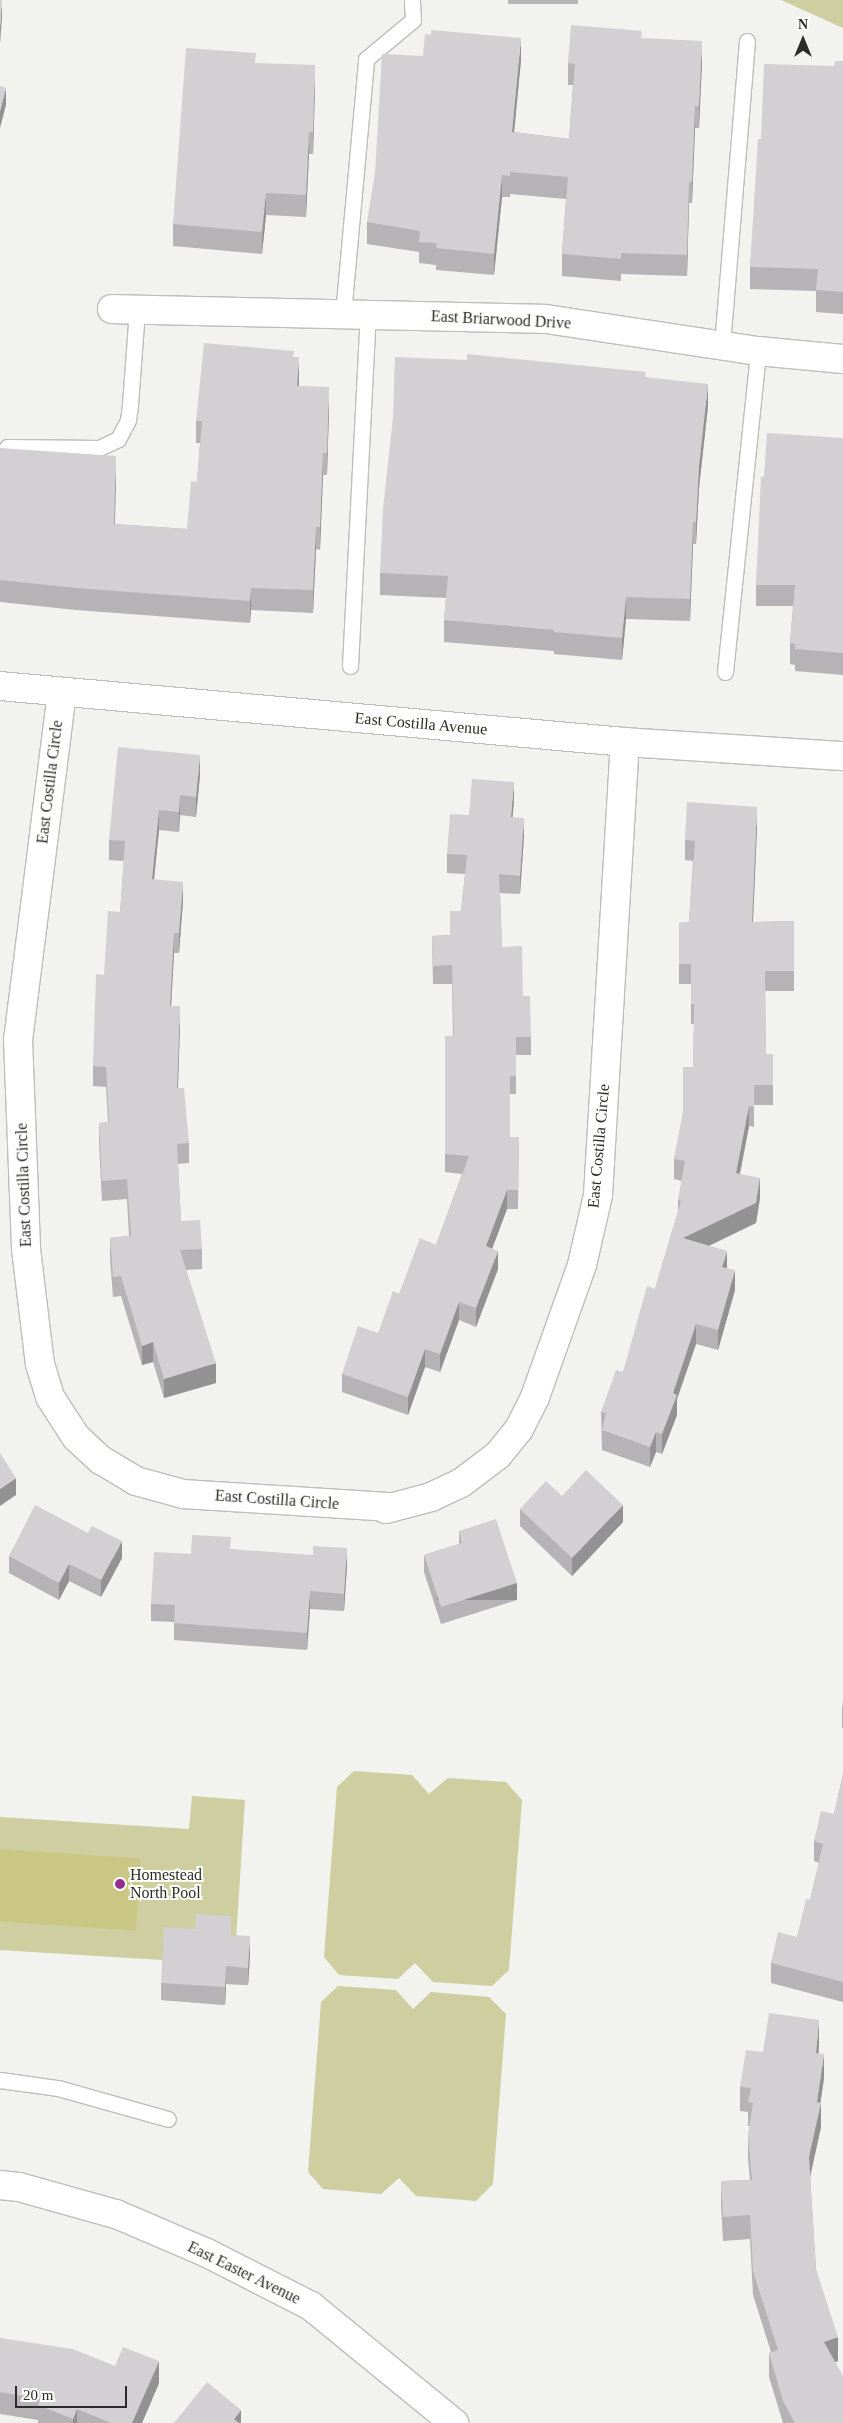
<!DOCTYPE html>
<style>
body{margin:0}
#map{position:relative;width:843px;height:2423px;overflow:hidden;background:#f2f2ee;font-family:Georgia,serif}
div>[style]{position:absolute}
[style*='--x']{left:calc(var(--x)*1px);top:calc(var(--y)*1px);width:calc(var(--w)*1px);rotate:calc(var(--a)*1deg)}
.green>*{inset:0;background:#cecea0}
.water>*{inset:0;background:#c9c783;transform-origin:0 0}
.roads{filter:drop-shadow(1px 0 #bdbdba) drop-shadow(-1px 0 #bdbdba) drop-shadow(0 1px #bdbdba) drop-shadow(0 -1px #bdbdba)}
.lane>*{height:15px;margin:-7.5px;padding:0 7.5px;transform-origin:7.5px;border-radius:7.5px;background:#fff}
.street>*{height:28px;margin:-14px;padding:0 14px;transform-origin:14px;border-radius:14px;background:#fff}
.wall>*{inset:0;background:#b5b3b5;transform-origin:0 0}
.shaded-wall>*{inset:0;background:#939293;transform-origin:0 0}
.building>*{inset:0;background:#d2d0d2}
.dots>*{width:14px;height:14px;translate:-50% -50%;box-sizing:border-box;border:2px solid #fffffc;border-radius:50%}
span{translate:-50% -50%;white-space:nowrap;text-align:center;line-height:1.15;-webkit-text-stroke:4px #fffffc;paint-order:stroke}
.street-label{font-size:16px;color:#2b2b2a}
.poi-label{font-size:16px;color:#2b2b2a}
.left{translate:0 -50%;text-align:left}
.north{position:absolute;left:778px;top:15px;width:50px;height:50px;-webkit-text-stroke:4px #fffffc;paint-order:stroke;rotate:0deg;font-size:14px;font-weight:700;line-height:20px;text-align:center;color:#2b2b2a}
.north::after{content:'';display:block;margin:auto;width:18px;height:22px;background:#2b2b2a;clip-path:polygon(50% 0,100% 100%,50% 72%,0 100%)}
.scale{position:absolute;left:15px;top:2386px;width:112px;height:22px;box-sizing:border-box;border:2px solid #2b2b2a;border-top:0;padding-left:6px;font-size:15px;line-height:18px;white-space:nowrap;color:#2b2b2a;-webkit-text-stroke:4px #fffffc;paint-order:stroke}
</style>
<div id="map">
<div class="green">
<div style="clip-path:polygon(781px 0,843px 0,843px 28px)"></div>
<div style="clip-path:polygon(354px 1771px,412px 1775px,429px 1794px,448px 1778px,506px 1782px,522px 1800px,509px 1970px,492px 1986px,433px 1982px,415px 1963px,398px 1979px,339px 1975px,324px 1957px,337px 1787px)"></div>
<div style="clip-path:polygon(192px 1796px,245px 1800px,236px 1940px,250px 1954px,248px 1985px,226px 1984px,225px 2005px,161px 2000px,163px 1960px,0 1950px,0 1817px,189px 1829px)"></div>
<div style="clip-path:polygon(338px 1986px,396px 1990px,413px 2009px,431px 1992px,489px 1997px,506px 2014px,493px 2184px,476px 2201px,416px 2196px,399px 2178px,381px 2194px,323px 2189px,308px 2172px,321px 2002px)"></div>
</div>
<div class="water">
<div style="left:0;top:1849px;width:141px;height:72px;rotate:4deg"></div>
</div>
<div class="roads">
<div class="lane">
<div style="--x:343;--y:314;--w:256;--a:-84.8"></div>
<div style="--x:366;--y:59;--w:61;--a:-39.7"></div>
<div style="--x:413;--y:20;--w:20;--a:-93"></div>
<div style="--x:722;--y:345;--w:305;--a:-85.3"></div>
<div style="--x:7;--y:447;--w:92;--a:0.6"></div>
<div style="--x:99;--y:448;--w:21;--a:-25"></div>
<div style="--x:118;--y:439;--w:21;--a:-62"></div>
<div style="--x:128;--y:420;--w:15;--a:-82"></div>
<div style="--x:130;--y:405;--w:96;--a:-85.8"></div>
<div style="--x:350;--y:666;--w:352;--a:-87.1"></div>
<div style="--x:725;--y:672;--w:323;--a:-84.1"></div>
<div style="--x:0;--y:2080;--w:59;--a:7.9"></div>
<div style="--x:58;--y:2088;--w:114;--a:15.7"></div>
</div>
<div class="street">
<div style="--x:112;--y:309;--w:434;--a:1.3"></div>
<div style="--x:546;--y:319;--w:214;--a:8.6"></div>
<div style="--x:758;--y:351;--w:85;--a:5.4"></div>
<div style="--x:0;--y:686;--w:628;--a:5.12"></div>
<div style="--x:625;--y:742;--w:218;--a:3.7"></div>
<div style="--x:62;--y:692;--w:350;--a:97.2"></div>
<div style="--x:18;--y:1039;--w:210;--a:87.8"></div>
<div style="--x:26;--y:1249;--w:116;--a:83.1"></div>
<div style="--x:40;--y:1364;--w:34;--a:73"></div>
<div style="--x:50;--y:1397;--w:48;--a:57"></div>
<div style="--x:76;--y:1437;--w:34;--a:43"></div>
<div style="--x:101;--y:1460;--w:41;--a:31"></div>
<div style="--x:136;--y:1481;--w:49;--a:15.5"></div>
<div style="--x:183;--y:1494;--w:205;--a:3.6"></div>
<div style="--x:388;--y:1507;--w:3;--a:135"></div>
<div style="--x:386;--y:1509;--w:47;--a:-14.9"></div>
<div style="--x:431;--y:1497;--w:33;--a:-25"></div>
<div style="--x:461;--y:1483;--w:46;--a:-37.1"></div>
<div style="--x:498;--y:1455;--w:33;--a:-51"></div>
<div style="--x:519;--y:1429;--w:36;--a:-63"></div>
<div style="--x:535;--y:1397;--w:140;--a:-70.4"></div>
<div style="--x:582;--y:1265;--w:72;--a:-77.1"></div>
<div style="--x:598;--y:1195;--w:454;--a:-86.6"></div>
<div style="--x:0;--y:2185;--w:19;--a:6"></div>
<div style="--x:19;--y:2187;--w:101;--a:15.6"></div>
<div style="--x:116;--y:2214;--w:99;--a:23.2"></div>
<div style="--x:207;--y:2253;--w:117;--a:27"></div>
<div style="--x:311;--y:2306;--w:185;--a:39.3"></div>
</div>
</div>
<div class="wall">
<div style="left:508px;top:0;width:70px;height:4px"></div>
<div style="clip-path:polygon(642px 38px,702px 62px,699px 128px,695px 128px,692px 203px,689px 203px,687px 276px,621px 274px,621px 281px,562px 276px,562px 254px,566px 199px,510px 194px,510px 197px,502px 197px,494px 275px,436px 270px,436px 265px,419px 263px,419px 252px,367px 244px,367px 222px,521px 60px,514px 132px,569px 139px,573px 85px,568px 85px,568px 63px)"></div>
<div style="clip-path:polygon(843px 61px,843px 314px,816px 312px,816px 291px,750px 289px,750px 267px,761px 139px,834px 66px)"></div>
<div style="clip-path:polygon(256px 63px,315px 87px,313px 154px,309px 154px,306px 217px,266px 215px,262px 254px,173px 246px,173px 224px)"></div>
<div style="clip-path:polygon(294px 357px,299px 379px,299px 386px,329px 409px,327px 475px,323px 475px,320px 550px,316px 549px,313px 613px,251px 610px,250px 623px,76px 610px,0 602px,0 448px,116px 478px,115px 524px,187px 529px,197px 482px,200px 443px,196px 443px,196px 421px)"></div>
<div style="clip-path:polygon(646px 377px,708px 406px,699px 488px,696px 544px,693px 544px,690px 621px,626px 619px,622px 660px,554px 654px,554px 651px,444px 642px,444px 620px,446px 598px,380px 595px,380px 573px)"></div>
<div style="clip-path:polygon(843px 438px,843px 675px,795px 671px,795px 665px,790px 664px,790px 643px,793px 606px,756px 606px,756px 585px,764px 477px)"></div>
<div style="clip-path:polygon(200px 775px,196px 817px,180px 815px,179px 832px,159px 830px,154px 879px,183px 901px,179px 953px,174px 953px,171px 1006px,180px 1026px,178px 1088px,189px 1143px,189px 1163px,178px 1164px,181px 1221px,202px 1249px,202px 1269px,186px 1270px,216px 1383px,164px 1398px,153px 1362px,142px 1365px,121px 1296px,113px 1297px,110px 1258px,110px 1238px,129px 1236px,127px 1199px,102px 1201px,99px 1143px,99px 1123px,108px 1122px,106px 1087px,93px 1086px,93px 1066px,104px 975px,120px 912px,124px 861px,109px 860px,109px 840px)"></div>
<div style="clip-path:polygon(514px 801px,512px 817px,524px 836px,520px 894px,500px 893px,502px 947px,523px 996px,531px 1037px,531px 1055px,516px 1055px,516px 1094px,510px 1094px,510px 1137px,519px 1137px,518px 1209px,507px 1209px,492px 1249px,498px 1269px,476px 1327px,459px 1320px,440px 1372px,425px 1367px,408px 1415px,342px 1392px,342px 1374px,378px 1333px,399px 1294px,436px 1245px,462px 1174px,445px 1172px,445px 1036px,453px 1036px,452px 984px,433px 984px,432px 936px,450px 935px,461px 911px,465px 874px,447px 873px,447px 854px,469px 815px)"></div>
<div style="clip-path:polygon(757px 827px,753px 922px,794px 921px,794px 991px,765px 991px,766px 1054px,773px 1054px,773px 1105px,754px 1105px,754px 1127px,749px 1126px,740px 1174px,760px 1198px,756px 1223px,709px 1246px,727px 1268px,735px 1290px,718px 1350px,696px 1344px,677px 1399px,677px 1415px,662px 1454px,656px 1452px,650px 1467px,602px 1450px,601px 1412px,623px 1372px,655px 1289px,678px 1211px,678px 1200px,682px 1181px,674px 1179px,674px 1159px,693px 1067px,694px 1024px,691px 1024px,691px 984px,679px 984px,679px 923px,689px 922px,693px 861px,685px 860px,685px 840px)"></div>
<div style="clip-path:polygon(562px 1496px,623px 1522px,572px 1576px,520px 1526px,520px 1509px)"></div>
<div style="clip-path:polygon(459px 1531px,517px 1600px,441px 1624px,424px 1572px,424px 1555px,459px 1544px)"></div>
<div style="clip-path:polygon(231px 1549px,347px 1566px,344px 1611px,310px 1609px,307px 1650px,174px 1640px,174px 1622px,151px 1621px,151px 1604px,191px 1554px)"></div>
<div style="clip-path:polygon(9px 1556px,122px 1558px,101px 1597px,69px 1581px,59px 1600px,9px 1573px)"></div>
<div style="clip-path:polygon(843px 1701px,843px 1728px,842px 1728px,842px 1708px)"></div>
<div style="clip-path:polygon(843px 1774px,843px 2002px,771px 1983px,771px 1963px,797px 1937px,810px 1900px,819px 1863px,814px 1861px,814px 1841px,834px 1814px)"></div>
<div style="clip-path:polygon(231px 1935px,250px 1954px,248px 1985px,226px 1984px,225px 2005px,161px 2000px,161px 1983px)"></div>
<div style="clip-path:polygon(819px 2045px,819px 2053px,824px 2078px,820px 2103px,821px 2127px,810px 2176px,816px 2269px,838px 2361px,835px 2362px,843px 2423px,783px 2423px,769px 2377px,769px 2353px,771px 2352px,753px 2295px,750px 2239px,723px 2241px,721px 2206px,721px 2181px,750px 2180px,748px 2159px,748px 2135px,750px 2126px,748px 2126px,748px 2112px,740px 2111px,740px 2087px,763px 2052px)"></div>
<div style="clip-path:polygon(0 2338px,159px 2383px,142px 2423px,38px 2423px,38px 2420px,0 2414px)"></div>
</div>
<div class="shaded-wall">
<div style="clip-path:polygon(2px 0,2px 17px,0 44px,0 27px)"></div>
<div style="clip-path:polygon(521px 38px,521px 60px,512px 154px,512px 132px)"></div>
<div style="clip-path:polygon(702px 41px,702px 62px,699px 128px,699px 106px)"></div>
<div style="clip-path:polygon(315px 65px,315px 87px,313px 154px,313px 132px)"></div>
<div style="clip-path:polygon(6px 88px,6px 105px,0 128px,0 111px)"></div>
<div style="clip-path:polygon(695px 106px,695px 128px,692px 203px,692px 182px)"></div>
<div style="clip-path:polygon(309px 132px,309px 154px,306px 217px,306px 195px)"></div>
<div style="clip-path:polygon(502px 175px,502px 197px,494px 275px,494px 254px)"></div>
<div style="clip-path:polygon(689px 182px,689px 203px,687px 276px,687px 255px)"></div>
<div style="clip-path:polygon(266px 193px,266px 215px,262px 254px,262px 232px)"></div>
<div style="clip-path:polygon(299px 357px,299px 379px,297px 408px,297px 386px)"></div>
<div style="clip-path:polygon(708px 384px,708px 406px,699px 488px,696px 544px,696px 522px,699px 466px)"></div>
<div style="clip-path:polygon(329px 387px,329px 409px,327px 475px,327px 453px)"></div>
<div style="clip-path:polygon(323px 453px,323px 475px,320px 550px,320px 527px)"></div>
<div style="clip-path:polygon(116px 456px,116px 478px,114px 546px,114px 524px)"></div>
<div style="clip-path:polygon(693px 522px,693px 544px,690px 621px,690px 599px)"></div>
<div style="clip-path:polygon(316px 527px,316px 549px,313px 613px,313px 590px)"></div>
<div style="clip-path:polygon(251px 588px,251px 610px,250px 623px,250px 601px)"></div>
<div style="clip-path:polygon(626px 597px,626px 619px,622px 660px,622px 638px)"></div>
<div style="clip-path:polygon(200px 755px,200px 775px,196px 817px,196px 797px)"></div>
<div style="clip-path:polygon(514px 782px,514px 801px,511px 836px,511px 817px)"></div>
<div style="clip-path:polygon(180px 795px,180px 815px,179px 832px,179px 812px)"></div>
<div style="clip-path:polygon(757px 807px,757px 827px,752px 942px,752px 922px)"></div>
<div style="clip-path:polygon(159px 810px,159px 830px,152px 899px,152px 879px)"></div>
<div style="clip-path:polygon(524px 818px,524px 836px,520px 894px,520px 876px)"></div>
<div style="clip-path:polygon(183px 882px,183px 901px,179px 953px,179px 933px)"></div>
<div style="clip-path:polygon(174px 933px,174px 953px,170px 1026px,170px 1006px)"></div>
<div style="clip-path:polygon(180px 1006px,180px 1026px,177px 1108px,177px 1088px)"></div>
<div style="clip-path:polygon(749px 1106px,749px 1126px,736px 1193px,736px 1173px)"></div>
<div style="clip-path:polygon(760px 1178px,760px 1198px,756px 1223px,683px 1258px,683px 1238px)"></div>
<div style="clip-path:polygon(507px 1190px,507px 1209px,486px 1265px,486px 1246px)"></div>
<div style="clip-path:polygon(498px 1251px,498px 1269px,476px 1327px,476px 1308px)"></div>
<div style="clip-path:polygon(727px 1251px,727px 1271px,722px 1267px)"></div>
<div style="clip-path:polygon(735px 1270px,735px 1290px,718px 1350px,718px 1330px)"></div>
<div style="clip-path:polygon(459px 1302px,459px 1320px,440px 1372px,440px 1354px)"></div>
<div style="clip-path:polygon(696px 1324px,696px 1344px,677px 1399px,677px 1415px,662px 1454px,662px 1434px,673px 1393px)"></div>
<div style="clip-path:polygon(153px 1342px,153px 1362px,142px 1365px,142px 1346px)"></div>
<div style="clip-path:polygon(425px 1349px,425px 1367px,408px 1415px,408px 1397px)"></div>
<div style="clip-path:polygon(216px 1363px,216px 1383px,164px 1398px,164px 1379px)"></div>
<div style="clip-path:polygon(656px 1432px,656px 1452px,650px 1467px,650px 1447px)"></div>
<div style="clip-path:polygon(16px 1478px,16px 1495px,0 1506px,0 1489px)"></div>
<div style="clip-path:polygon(623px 1505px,623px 1522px,572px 1576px,572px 1558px)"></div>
<div style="clip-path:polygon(122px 1541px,122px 1558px,101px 1597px,101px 1580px)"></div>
<div style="clip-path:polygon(347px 1548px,347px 1566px,344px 1611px,344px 1594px)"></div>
<div style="clip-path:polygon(69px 1564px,69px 1581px,59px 1600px,59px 1583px)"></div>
<div style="left:517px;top:1583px;width:17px;height:80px;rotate:90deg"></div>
<div style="clip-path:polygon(310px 1591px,310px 1609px,307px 1650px,307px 1633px)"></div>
<div style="clip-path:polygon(250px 1936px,250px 1954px,248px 1985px,248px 1968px)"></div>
<div style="clip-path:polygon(226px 1966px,226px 1984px,225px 2005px,225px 1987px)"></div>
<div style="clip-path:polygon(819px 2020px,819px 2045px,816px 2077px,816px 2053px)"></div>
<div style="clip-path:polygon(824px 2054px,824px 2078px,820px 2106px,821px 2103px,821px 2127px,809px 2182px,809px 2157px)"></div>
<div style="clip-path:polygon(838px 2337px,838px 2361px,824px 2367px,824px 2342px)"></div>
<div style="clip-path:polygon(159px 2361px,159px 2383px,142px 2423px,132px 2423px)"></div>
<div style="clip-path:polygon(77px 2409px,77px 2423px,73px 2423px,73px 2419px)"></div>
<div style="clip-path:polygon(241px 2410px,241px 2423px,234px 2423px,234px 2419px)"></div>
</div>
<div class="building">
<div style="clip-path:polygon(0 0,2px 0,0 27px)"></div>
<div style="clip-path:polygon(571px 25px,642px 31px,641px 38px,702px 41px,699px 106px,695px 106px,692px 182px,689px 182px,687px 255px,621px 253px,621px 259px,562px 254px,568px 177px,510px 172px,510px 176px,502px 175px,494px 254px,436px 248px,437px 243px,419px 242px,420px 231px,367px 222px,375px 173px,382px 54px,423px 56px,425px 34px,431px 35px,431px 30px,521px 38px,512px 132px,569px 139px,575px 64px,568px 63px)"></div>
<div style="clip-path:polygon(186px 48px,256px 53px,255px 63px,315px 65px,313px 132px,309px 132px,306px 195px,266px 193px,262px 232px,173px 224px)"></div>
<div style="clip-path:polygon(835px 61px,843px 61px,843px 292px,816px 290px,818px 269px,750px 267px,758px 139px,761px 139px,764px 64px,834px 66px)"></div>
<div style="clip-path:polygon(0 86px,6px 88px,0 111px)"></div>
<div style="clip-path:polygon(204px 343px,294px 351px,293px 357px,299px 357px,297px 386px,329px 387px,327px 453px,323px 453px,320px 527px,316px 527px,313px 590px,251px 588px,250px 601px,76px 588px,0 580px,0 448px,116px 456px,114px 524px,187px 529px,191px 481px,197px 482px,202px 421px,196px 421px)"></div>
<div style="clip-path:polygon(467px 354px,646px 372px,645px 377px,708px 384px,699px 466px,696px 522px,693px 522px,690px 599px,626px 597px,622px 638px,554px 632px,554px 630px,444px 620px,448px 576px,380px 573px,383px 509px,393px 417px,395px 357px,467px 360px)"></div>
<div style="clip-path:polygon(767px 433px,843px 438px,843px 653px,795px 649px,795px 644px,790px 643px,795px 585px,756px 585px,761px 477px,764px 477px)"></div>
<div style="clip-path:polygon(118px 747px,200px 755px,196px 797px,180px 795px,179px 812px,159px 810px,152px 879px,183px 882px,179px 933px,174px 933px,170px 1006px,180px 1006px,177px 1088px,184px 1088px,189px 1143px,177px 1144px,181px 1221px,200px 1220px,202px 1249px,180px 1250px,216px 1363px,164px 1379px,153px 1342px,142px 1346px,121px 1276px,113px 1277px,110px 1238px,131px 1236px,127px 1179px,102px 1181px,99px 1123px,109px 1122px,106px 1067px,93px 1066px,96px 974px,104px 975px,108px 911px,120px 912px,125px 841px,109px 840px)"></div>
<div style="clip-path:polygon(472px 779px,514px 782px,511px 817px,524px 818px,520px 876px,499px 874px,502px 947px,522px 946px,523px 996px,530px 996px,531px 1037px,516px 1037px,516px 1076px,510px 1076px,510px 1137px,519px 1137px,518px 1190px,507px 1190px,486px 1246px,498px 1251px,476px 1308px,459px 1302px,440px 1354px,425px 1349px,408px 1397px,342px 1374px,358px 1326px,378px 1333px,393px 1291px,399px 1294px,420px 1238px,436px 1245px,469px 1156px,445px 1154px,445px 1036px,454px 1036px,452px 965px,433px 966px,432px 936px,450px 935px,450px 911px,461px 911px,467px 855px,447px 854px,450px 814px,469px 815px)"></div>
<div style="clip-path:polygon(687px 802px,757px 807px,752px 922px,794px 921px,794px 971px,765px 971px,766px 1054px,773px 1054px,773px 1085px,754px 1085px,754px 1107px,749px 1106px,736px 1173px,760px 1178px,756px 1203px,683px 1238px,727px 1251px,722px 1267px,735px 1270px,718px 1330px,696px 1324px,673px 1393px,677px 1395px,662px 1434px,656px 1432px,650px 1447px,602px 1430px,606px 1413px,601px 1412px,616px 1370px,623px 1372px,647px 1286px,655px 1289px,681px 1201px,678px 1200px,685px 1161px,674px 1159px,683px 1111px,683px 1067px,693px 1067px,694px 1004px,691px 1004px,691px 964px,679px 964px,679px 923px,689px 922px,695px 841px,685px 840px)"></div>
<div style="clip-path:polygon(0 1453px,16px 1478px,0 1489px)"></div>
<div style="clip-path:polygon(586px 1470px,623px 1505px,572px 1558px,520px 1509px,546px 1481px,562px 1496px)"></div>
<div style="clip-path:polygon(35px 1505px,88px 1533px,92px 1526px,122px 1541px,101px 1580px,69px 1564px,59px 1583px,9px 1556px)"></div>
<div style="clip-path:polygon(496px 1519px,517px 1583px,441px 1607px,424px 1555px,462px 1543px,459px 1531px)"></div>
<div style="clip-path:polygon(192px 1535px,231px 1537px,230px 1549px,313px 1555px,313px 1546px,347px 1548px,344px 1594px,310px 1591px,307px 1633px,174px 1623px,175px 1605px,151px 1604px,154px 1552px,191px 1554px)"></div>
<div style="clip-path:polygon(843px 1774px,843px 1982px,771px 1963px,778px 1932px,797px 1937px,806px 1899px,810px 1900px,823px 1844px,814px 1841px,821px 1811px,834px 1814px)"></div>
<div style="clip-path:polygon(196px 1914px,231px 1916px,231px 1935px,250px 1936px,248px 1968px,226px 1966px,225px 1987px,161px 1983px,164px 1927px,195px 1929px)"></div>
<div style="clip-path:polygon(769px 2013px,819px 2020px,816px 2053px,824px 2054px,817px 2102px,821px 2103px,809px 2157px,816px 2269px,838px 2337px,824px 2342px,843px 2376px,843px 2423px,795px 2423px,783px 2401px,769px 2353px,778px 2350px,753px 2271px,750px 2215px,723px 2217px,721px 2181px,752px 2180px,748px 2135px,753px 2103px,748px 2102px,751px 2088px,740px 2087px,746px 2050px,763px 2052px)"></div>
<div style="clip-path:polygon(0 2338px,73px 2349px,115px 2366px,123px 2347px,159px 2361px,132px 2423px,111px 2423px,77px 2409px,73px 2419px,38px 2405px,40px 2399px,0 2392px)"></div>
<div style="clip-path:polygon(207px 2382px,241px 2410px,234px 2419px,239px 2423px,174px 2423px)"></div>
</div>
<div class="dots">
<div style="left:120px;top:1884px;background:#962c8f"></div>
</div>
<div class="street-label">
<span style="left:501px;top:320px;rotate:3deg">East Briarwood Drive</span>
<span style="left:421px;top:724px;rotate:5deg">East Costilla Avenue</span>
<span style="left:50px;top:782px;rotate:-83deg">East Costilla Circle</span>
<span style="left:599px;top:1146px;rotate:-85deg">East Costilla Circle</span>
<span style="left:24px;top:1185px;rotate:-92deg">East Costilla Circle</span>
<span style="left:277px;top:1500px;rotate:4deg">East Costilla Circle</span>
<span style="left:244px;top:2273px;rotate:26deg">East Easter Avenue</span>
</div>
<div class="poi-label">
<span class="left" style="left:130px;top:1884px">Homestead<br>North Pool</span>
</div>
<div class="north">N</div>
<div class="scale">20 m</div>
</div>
